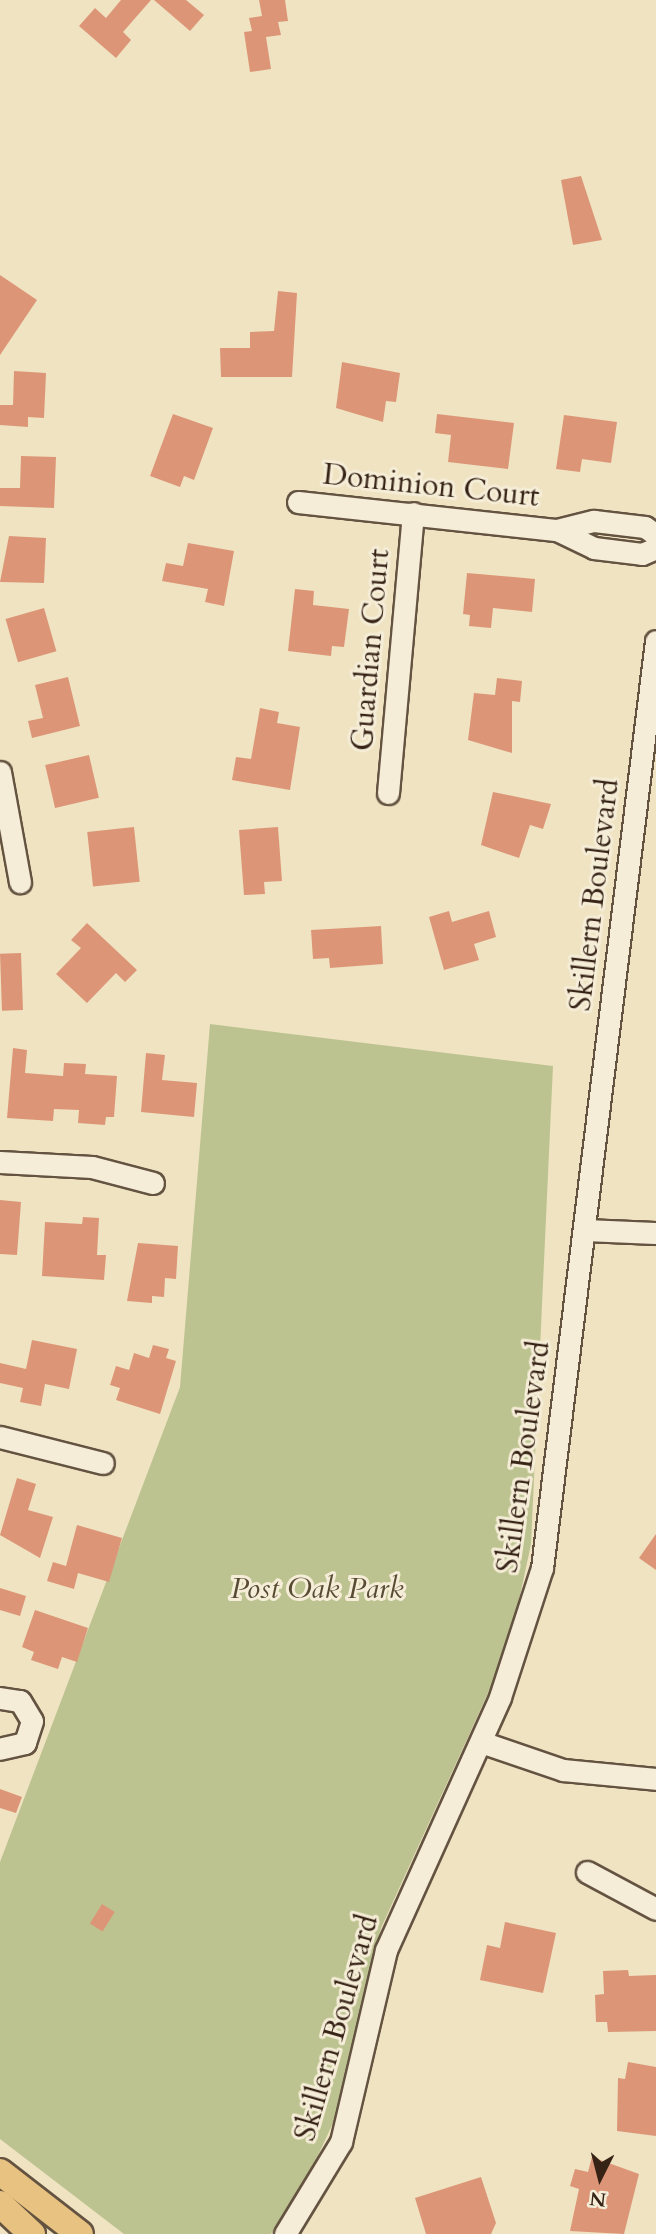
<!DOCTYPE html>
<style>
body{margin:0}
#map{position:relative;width:656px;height:2234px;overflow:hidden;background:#efe3c2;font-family:Cardo,serif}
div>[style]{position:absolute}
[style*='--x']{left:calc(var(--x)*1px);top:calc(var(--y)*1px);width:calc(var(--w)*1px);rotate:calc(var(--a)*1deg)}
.green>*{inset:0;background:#bdc390}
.building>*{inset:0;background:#dc9677;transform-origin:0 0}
.roads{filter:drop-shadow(2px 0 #645341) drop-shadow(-2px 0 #645341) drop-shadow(0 2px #645341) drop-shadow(0 -2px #645341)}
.minor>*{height:21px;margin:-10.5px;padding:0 10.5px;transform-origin:10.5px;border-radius:10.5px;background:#f5edd7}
.major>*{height:26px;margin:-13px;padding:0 13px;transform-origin:13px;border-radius:13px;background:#e8c281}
span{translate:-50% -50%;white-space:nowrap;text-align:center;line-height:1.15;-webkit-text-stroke:6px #f5edd7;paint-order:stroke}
.street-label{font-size:30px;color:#362316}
.park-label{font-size:30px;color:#584b34;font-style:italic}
.north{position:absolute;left:565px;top:2143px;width:70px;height:70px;-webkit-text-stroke:5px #f5edd7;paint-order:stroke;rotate:186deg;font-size:19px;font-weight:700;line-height:28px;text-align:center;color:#362316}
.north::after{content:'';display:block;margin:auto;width:24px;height:32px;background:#362316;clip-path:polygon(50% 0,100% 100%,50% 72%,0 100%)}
</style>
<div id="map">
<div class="green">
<div style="clip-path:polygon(210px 1024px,553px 1066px,531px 1544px,509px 1647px,381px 1928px,333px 2123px,302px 2190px,271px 2234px,124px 2234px,0 2139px,0 1862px,180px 1387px)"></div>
</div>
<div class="building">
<div style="clip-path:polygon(121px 0,151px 0,123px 32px,131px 40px,116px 58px,79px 26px,95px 8px,106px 18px)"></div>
<div style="clip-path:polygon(154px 0,186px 0,204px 15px,190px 31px)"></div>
<div style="clip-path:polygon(259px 0,285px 0,288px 21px,278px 22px,281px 35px,266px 37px,271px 69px,250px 72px,244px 32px,252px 31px,249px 18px,262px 16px)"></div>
<div style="clip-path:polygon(581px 176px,602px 240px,573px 245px,561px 180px)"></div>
<div style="clip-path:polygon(0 275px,37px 300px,0 355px)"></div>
<div style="clip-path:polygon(278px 291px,297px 293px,292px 377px,221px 377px,220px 348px,250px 348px,250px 332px,274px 331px)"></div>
<div style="clip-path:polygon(342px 362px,400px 373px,396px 402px,386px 401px,383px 422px,336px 408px)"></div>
<div style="clip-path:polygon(14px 371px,46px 373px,44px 418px,28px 417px,28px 427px,0 425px,0 405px,13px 405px)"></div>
<div style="clip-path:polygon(173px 414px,213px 428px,194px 480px,184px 476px,180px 487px,150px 476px)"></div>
<div style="clip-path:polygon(437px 414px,514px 423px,508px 469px,448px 462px,451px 435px,435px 433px)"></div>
<div style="clip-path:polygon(564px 415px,617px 422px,611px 463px,582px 459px,580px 472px,556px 469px)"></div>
<div style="clip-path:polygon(21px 456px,56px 457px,54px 508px,0 506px,0 488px,20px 488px)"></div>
<div style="clip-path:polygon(9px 536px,46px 538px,44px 583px,0 582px)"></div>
<div style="clip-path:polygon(188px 543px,234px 551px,224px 606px,205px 602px,208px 589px,162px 581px,166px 563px,183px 566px)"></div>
<div style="clip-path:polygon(467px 573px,535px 579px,532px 612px,493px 608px,491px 628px,469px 626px,470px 615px,463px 614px)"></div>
<div style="clip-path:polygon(295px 589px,314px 591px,313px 605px,349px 609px,344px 647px,332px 646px,331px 656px,288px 651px)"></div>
<div style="left:44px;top:608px;width:45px;height:40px;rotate:74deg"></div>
<div style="clip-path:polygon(68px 677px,80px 726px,32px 738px,28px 721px,43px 718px,35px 685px)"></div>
<div style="clip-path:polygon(497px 678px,522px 681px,520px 702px,512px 701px,512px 753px,468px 740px,474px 693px,495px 695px)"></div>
<div style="clip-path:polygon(260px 708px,279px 712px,277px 723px,300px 727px,290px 790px,232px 780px,236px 757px,251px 759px)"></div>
<div style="left:89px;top:755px;width:44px;height:45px;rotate:77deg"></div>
<div style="clip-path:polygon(493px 792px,551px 804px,543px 829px,530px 825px,519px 858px,481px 845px)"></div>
<div style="left:134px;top:827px;width:55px;height:47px;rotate:84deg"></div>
<div style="clip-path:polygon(278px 827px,282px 881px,264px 882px,265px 894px,244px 895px,239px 830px)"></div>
<div style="clip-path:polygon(449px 911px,452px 922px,489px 911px,496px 937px,474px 944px,479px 960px,444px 970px,429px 917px)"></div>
<div style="clip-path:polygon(87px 923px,137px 970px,125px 982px,116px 973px,87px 1003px,56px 974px,81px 948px,71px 940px)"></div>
<div style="clip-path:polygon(381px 926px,383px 964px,330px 968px,329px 958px,313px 959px,311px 930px)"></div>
<div style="left:21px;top:953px;width:57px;height:21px;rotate:88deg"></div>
<div style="clip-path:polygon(13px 1048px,27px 1050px,25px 1073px,63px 1076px,64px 1063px,86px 1064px,85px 1074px,117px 1076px,114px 1117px,106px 1117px,105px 1125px,78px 1123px,79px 1110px,54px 1109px,53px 1121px,7px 1118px)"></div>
<div style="clip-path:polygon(146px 1053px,165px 1055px,162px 1080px,197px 1083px,194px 1117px,141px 1112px)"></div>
<div style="clip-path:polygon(0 1200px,21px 1202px,17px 1255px,0 1254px)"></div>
<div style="clip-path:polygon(83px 1217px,99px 1218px,97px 1255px,106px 1255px,104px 1280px,42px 1276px,45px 1222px,82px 1224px)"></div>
<div style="clip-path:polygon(138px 1243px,178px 1246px,176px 1279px,165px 1278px,164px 1297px,152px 1296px,152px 1303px,127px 1301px)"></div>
<div style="clip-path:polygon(32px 1340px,77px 1349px,69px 1389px,45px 1384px,41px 1406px,20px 1402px,23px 1388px,0 1383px,0 1363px,26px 1369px)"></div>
<div style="clip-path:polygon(153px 1345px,169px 1349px,166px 1358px,176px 1361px,160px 1414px,116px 1400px,120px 1388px,110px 1385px,116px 1366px,129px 1370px,134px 1353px,149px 1358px)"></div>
<div style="clip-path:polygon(17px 1478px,36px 1484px,28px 1510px,53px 1517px,40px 1558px,0 1535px)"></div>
<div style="clip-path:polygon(77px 1525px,122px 1538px,109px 1582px,78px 1573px,74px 1589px,47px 1581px,53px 1562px,66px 1566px)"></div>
<div style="clip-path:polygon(656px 1534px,656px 1570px,639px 1558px)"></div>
<div style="clip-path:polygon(0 1588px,26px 1596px,20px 1616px,0 1610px)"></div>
<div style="clip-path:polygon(35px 1610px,88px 1628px,77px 1662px,62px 1657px,58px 1669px,31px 1660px,34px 1652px,22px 1647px)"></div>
<div style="clip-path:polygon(0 1789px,22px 1797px,16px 1813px,0 1808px)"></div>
<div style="left:102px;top:1904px;width:15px;height:23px;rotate:32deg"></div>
<div style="clip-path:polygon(505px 1922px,556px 1933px,543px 1993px,480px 1980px,487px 1945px,500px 1948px)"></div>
<div style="clip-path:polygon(628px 1970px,629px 1976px,656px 1975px,656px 2031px,608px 2032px,607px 2022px,596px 2022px,595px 1995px,604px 1994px,603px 1971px)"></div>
<div style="clip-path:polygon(628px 2062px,656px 2067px,656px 2136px,617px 2131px,618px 2078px,625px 2079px)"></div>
<div style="clip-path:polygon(592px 2157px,639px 2174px,624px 2234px,570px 2231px,579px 2189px,570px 2186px,575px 2169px,588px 2172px)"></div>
<div style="clip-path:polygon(481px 2177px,496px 2223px,491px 2234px,426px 2234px,415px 2198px)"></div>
</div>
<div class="roads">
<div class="minor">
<div style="--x:298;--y:502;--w:261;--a:6.2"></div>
<div style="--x:557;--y:530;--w:38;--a:-14"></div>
<div style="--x:594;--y:521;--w:51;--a:6.7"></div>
<div style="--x:645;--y:527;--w:14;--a:36"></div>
<div style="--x:557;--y:530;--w:41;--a:25.9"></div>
<div style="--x:594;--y:548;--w:48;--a:7.1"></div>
<div style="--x:642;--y:554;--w:15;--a:-23"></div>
<div style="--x:0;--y:772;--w:112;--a:79.7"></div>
<div style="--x:388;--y:793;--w:281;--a:-84.9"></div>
<div style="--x:0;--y:1162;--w:92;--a:3.1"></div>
<div style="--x:92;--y:1167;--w:63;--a:14.7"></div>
<div style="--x:584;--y:1230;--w:72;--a:2.4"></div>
<div style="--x:0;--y:1437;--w:106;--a:14.2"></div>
<div style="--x:0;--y:1698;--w:20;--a:9"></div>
<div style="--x:20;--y:1701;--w:23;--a:59"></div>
<div style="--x:32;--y:1721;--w:23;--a:108"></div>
<div style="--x:25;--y:1743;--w:26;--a:167"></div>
<div style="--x:481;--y:1742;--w:87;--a:18.9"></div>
<div style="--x:563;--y:1770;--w:93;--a:5.5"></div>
<div style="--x:587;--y:1872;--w:78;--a:28.2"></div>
<div style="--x:285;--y:2234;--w:108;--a:-58.7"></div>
<div style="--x:341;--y:2142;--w:197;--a:-76.8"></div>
<div style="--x:386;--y:1950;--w:277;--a:-65.7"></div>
<div style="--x:500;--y:1697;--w:136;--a:-72"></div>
<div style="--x:542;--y:1568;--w:934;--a:-82.99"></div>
</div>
<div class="major">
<div style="--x:0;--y:2172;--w:101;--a:37.8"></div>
<div style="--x:0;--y:2204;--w:44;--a:43.2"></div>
</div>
</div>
<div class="street-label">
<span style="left:431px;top:486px;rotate:6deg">Dominion Court</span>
<span style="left:371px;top:650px;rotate:-85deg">Guardian Court</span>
<span style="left:595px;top:895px;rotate:-83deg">Skillern Boulevard</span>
<span style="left:524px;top:1457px;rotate:-82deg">Skillern Boulevard</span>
<span style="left:337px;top:2028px;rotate:-74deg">Skillern Boulevard</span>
</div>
<div class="park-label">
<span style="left:317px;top:1589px">Post Oak Park</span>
</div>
<div class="north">N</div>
</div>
